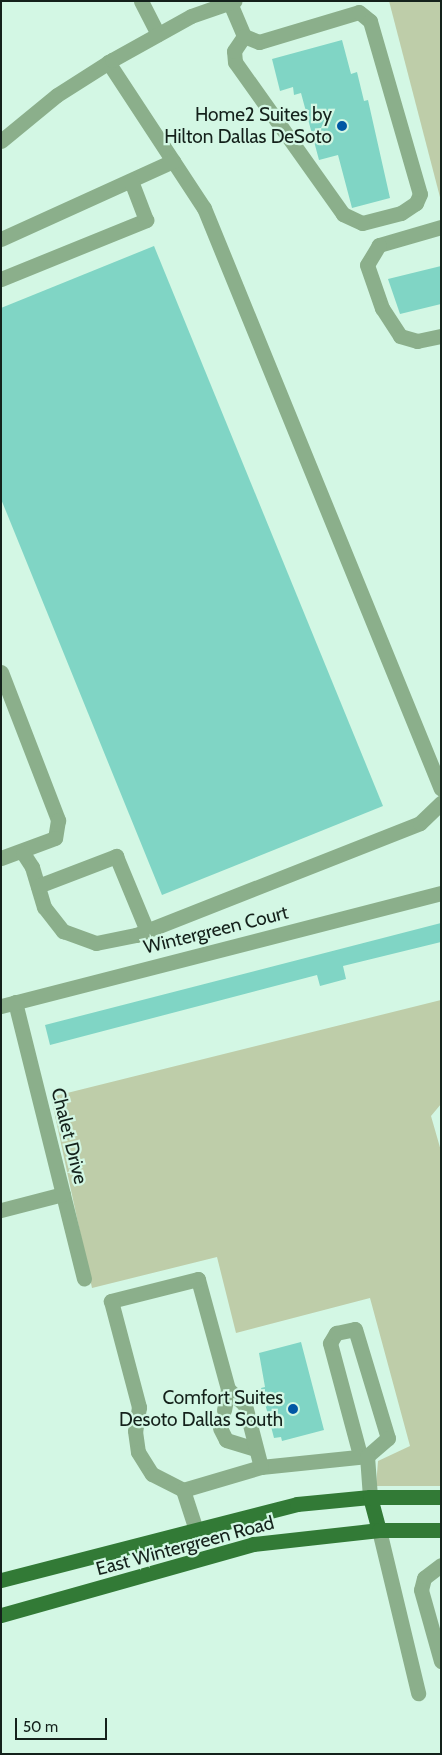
<!DOCTYPE html>
<style>
body{margin:0}
#map{position:relative;width:442px;height:1755px;overflow:hidden;background:#d3f7e4;font-family:Cabin,sans-serif}
div>[style]{position:absolute}
[style*='--x']{left:calc(var(--x)*1px);top:calc(var(--y)*1px);width:calc(var(--w)*1px);rotate:calc(var(--a)*1deg)}
.green>*{inset:0;background:#becda9}
.building>*{inset:0;background:#80d5c5}
.minor>*{height:15px;margin:-7.5px;padding:0 7.5px;transform-origin:7.5px;border-radius:7.5px;background:#8baf8b}
.major>*{height:15px;margin:-7.5px;padding:0 7.5px;transform-origin:7.5px;border-radius:7.5px;background:#327a36}
.dots>*{width:14px;height:14px;translate:-50% -50%;box-sizing:border-box;border:2px solid #d3f7e4;border-radius:50%}
span{translate:-50% -50%;white-space:nowrap;text-align:center;line-height:1.15;-webkit-text-stroke:4.5px #d3f7e4;paint-order:stroke}
.poi-label{font-size:19px;color:#14211b}
.right{translate:-100% -50%;text-align:right}
.street-label{font-size:19px;color:#14211b}
.frame{position:absolute;inset:0;border:2px solid #14211b;pointer-events:none}
.scale{position:absolute;left:15px;top:1718px;width:92px;height:22px;box-sizing:border-box;border:2px solid #14211b;border-top:0;padding-left:6px;font-size:15px;line-height:18px;white-space:nowrap;color:#14211b;-webkit-text-stroke:4px #d3f7e4;paint-order:stroke}
</style>
<div id="map">
<div class="green">
<div style="clip-path:polygon(389px 1px,441px 1px,441px 201px)"></div>
<div style="clip-path:polygon(441px 1000px,441px 1104px,431px 1116px,441px 1151px,441px 1486px,376px 1486px,378px 1461px,410px 1446px,370px 1298px,236px 1333px,217px 1257px,92px 1288px,51px 1097px)"></div>
</div>
<div class="building">
<div style="clip-path:polygon(342px 40px,351px 74px,357px 72px,364px 101px,368px 100px,390px 198px,352px 208px,338px 155px,319px 160px,301px 93px,294px 95px,293px 87px,280px 91px,272px 59px)"></div>
<div style="clip-path:polygon(154px 246px,383px 806px,162px 895px,1px 499px,1px 308px)"></div>
<div style="clip-path:polygon(441px 266px,441px 304px,400px 314px,388px 279px)"></div>
<div style="clip-path:polygon(441px 923px,441px 942px,343px 966px,346px 979px,320px 986px,317px 975px,50px 1045px,45px 1025px)"></div>
<div style="clip-path:polygon(301px 1342px,324px 1430px,282px 1441px,281px 1437px,274px 1438px,261px 1388px,265px 1387px,259px 1353px)"></div>
</div>
<div class="minor">
<div style="--x:141;--y:1;--w:37;--a:63"></div>
<div style="--x:230;--y:3;--w:36;--a:67"></div>
<div style="--x:244;--y:36;--w:16;--a:22"></div>
<div style="--x:259;--y:42;--w:104;--a:-16.7"></div>
<div style="--x:359;--y:12;--w:14;--a:39"></div>
<div style="--x:370;--y:21;--w:180;--a:73.9"></div>
<div style="--x:420;--y:194;--w:10;--a:114"></div>
<div style="--x:416;--y:203;--w:18;--a:146"></div>
<div style="--x:401;--y:213;--w:40;--a:165.6"></div>
<div style="--x:362;--y:223;--w:21;--a:-155"></div>
<div style="--x:343;--y:214;--w:186;--a:-125.4"></div>
<div style="--x:235;--y:62;--w:11;--a:-95"></div>
<div style="--x:234;--y:51;--w:18;--a:-56"></div>
<div style="--x:108;--y:62;--w:175;--a:56.7"></div>
<div style="--x:204;--y:208;--w:627;--a:67.81"></div>
<div style="--x:1;--y:141;--w:72;--a:-39.4"></div>
<div style="--x:57;--y:95;--w:65;--a:-32.5"></div>
<div style="--x:112;--y:60;--w:90;--a:-29.1"></div>
<div style="--x:191;--y:16;--w:46;--a:-19.2"></div>
<div style="--x:441;--y:227;--w:65;--a:163.8"></div>
<div style="--x:379;--y:245;--w:23;--a:121"></div>
<div style="--x:367;--y:265;--w:46;--a:70.8"></div>
<div style="--x:382;--y:308;--w:33;--a:57"></div>
<div style="--x:400;--y:336;--w:18;--a:16"></div>
<div style="--x:417;--y:341;--w:25;--a:-12"></div>
<div style="--x:1;--y:239;--w:189;--a:-24.4"></div>
<div style="--x:1;--y:279;--w:157;--a:-22.1"></div>
<div style="--x:146;--y:220;--w:42;--a:-111"></div>
<div style="--x:1;--y:672;--w:159;--a:68.9"></div>
<div style="--x:58;--y:820;--w:18;--a:99"></div>
<div style="--x:55;--y:838;--w:58;--a:159.7"></div>
<div style="--x:23;--y:853;--w:17;--a:57"></div>
<div style="--x:32;--y:867;--w:42;--a:73.3"></div>
<div style="--x:44;--y:907;--w:31;--a:52"></div>
<div style="--x:63;--y:931;--w:35;--a:20"></div>
<div style="--x:96;--y:943;--w:41;--a:-11.3"></div>
<div style="--x:136;--y:935;--w:305;--a:-21.5"></div>
<div style="--x:420;--y:823;--w:29;--a:-44"></div>
<div style="--x:38;--y:886;--w:84;--a:-21"></div>
<div style="--x:116;--y:856;--w:81;--a:67.5"></div>
<div style="--x:15;--y:1002;--w:285;--a:76"></div>
<div style="--x:1;--y:1006;--w:454;--a:-14.4"></div>
<div style="--x:1;--y:1210;--w:64;--a:-14.5"></div>
<div style="--x:224;--y:1410;--w:21;--a:-79"></div>
<div style="--x:220;--y:1428;--w:13;--a:63"></div>
<div style="--x:226;--y:1440;--w:31;--a:17"></div>
<div style="--x:360;--y:1455;--w:116;--a:-105"></div>
<div style="--x:330;--y:1343;--w:12;--a:-59"></div>
<div style="--x:336;--y:1333;--w:19;--a:-12"></div>
<div style="--x:355;--y:1329;--w:114;--a:73.2"></div>
<div style="--x:388;--y:1438;--w:28;--a:139"></div>
<div style="--x:261;--y:1467;--w:107;--a:-5.9"></div>
<div style="--x:367;--y:1456;--w:41;--a:85.8"></div>
<div style="--x:183;--y:1490;--w:81;--a:-16.4"></div>
<div style="--x:261;--y:1467;--w:64;--a:-104.5"></div>
<div style="--x:245;--y:1405;--w:23;--a:-137"></div>
<div style="--x:228;--y:1389;--w:114;--a:-105.3"></div>
<div style="--x:198;--y:1279;--w:90;--a:165.8"></div>
<div style="--x:111;--y:1301;--w:110;--a:75.2"></div>
<div style="--x:139;--y:1407;--w:24;--a:99"></div>
<div style="--x:135;--y:1431;--w:21;--a:82"></div>
<div style="--x:138;--y:1452;--w:26;--a:58"></div>
<div style="--x:152;--y:1474;--w:35;--a:27"></div>
<div style="--x:183;--y:1490;--w:39;--a:72"></div>
<div style="--x:379;--y:1530;--w:168;--a:76.5"></div>
<div style="--x:441;--y:1565;--w:21;--a:143"></div>
<div style="--x:424;--y:1578;--w:12;--a:104"></div>
<div style="--x:421;--y:1590;--w:74;--a:74.3"></div>
</div>
<div class="major">
<div style="--x:370;--y:1497;--w:34;--a:75"></div>
<div style="--x:1;--y:1580;--w:306;--a:-14.4"></div>
<div style="--x:297;--y:1504;--w:73;--a:-5.5"></div>
<div style="--x:370;--y:1497;--w:71;--a:0"></div>
<div style="--x:1;--y:1615;--w:262;--a:-15.7"></div>
<div style="--x:253;--y:1544;--w:127;--a:-6.3"></div>
<div style="--x:379;--y:1530;--w:62;--a:0"></div>
</div>
<div class="dots">
<div style="left:342px;top:126px;background:#0057a4"></div>
<div style="left:293px;top:1409px;background:#0057a4"></div>
</div>
<div class="poi-label">
<span class="right" style="left:332px;top:126px">Home2 Suites by<br>Hilton Dallas DeSoto</span>
<span class="right" style="left:283px;top:1409px">Comfort Suites<br>Desoto Dallas South</span>
</div>
<div class="street-label">
<span style="left:216px;top:930px;rotate:-14deg">Wintergreen Court</span>
<span style="left:69px;top:1136px;rotate:76deg">Chalet Drive</span>
<span style="left:185px;top:1546px;rotate:-15deg">East Wintergreen Road</span>
</div>
<div class="frame"></div>
<div class="scale">50 m</div>
</div>
